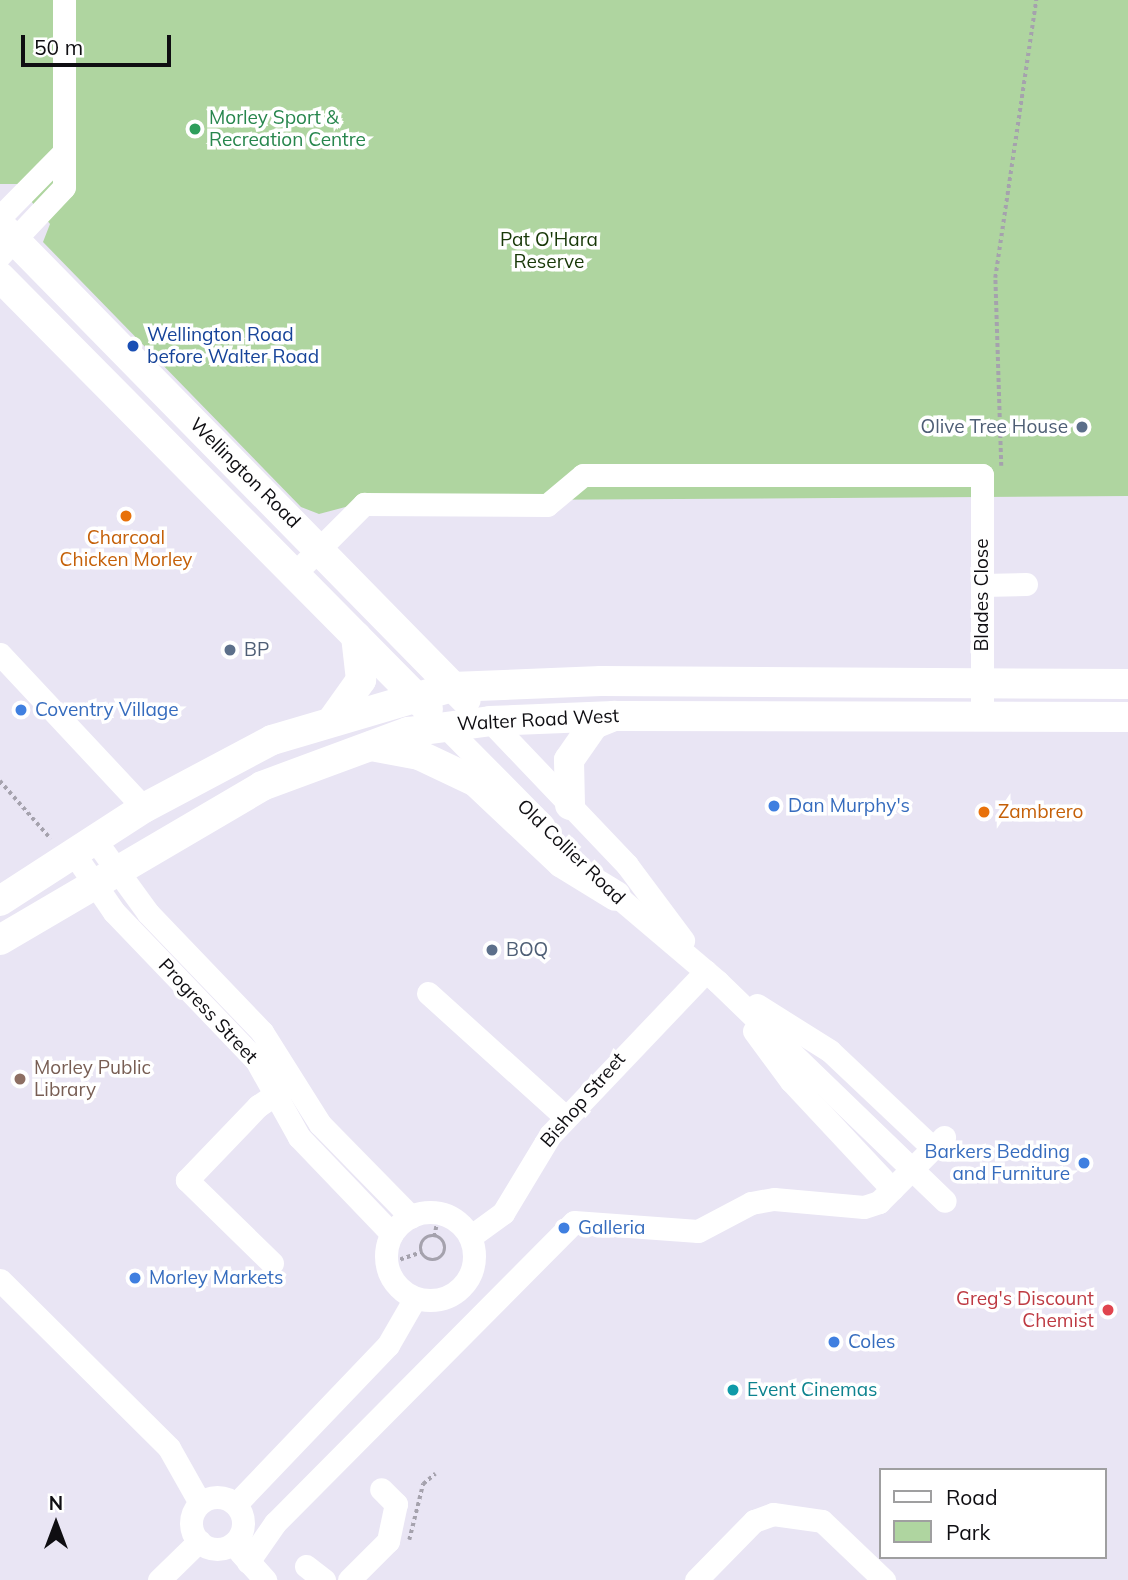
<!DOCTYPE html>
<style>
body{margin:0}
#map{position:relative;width:1128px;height:1580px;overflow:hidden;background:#e9e5f4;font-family:Mulish,sans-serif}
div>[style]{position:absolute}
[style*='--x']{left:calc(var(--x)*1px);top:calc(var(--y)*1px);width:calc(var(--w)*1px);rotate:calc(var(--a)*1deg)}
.green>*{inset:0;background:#afd5a0}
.path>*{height:3.5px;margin-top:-1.75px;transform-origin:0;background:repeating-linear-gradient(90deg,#a5a2ad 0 3.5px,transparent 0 7px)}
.path>.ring{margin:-1.75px;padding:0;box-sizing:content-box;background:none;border:3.5px solid #a5a2ad;border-radius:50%}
.minor>*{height:23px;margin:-11.5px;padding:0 11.5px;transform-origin:11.5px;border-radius:11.5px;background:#fff}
.minor>.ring{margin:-11.5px;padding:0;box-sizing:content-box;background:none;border:23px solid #fff;border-radius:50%}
.major>*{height:30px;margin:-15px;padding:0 15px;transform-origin:15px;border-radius:15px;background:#fff}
.dots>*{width:19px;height:19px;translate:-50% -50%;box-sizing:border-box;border:4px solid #fff;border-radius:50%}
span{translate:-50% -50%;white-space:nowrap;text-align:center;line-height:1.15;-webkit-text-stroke:7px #fff;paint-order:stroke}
.leisure-label{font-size:19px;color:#27864d}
.left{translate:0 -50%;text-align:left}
.park-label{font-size:19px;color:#183808}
.transit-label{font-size:19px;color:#164399}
.service-label{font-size:19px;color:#4e5e75}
.right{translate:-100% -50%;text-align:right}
.street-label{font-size:19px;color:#0f0e12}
.food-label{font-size:19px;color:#c56008}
.shop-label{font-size:19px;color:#366cbe}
.education-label{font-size:19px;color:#785e54}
.health-label{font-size:19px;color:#be3a42}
.culture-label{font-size:19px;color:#0d838f}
.legend{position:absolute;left:879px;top:1468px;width:228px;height:91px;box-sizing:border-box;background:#fff;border:2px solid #9f9fa0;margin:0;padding:9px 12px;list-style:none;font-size:21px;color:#0f0e12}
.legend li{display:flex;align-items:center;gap:14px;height:35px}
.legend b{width:35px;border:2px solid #9f9fa0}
.north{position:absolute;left:21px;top:1489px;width:70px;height:70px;-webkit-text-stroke:5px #fff;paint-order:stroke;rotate:0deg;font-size:19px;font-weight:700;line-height:28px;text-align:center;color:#0f0e12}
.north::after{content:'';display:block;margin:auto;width:24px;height:32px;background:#0f0e12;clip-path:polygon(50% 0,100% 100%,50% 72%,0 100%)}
.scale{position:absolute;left:21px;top:35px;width:150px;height:32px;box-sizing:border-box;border:4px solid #0f0e12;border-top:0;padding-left:9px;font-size:21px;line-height:24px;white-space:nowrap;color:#0f0e12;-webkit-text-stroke:5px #fff;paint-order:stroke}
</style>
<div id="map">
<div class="green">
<div style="clip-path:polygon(0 0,1128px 0,1128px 496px,368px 501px,319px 514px,301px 507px,43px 242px,50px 224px,17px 184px,0 184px)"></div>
</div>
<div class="path">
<div style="--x:1001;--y:466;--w:188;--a:-91.8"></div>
<div style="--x:995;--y:278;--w:281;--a:-81.6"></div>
<div style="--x:0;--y:781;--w:77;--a:48.7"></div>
<div class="ring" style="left:421px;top:1236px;width:20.5px;height:20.5px"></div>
<div style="--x:434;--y:1237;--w:25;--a:-79"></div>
<div style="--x:387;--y:1264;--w:36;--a:-19"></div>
<div style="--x:409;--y:1540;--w:58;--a:-76"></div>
<div style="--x:423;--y:1484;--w:16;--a:-40"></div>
</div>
<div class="minor">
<div style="--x:0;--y:217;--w:88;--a:-45.5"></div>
<div style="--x:0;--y:255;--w:93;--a:-46.7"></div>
<div style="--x:64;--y:187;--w:187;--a:-90"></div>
<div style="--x:295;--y:573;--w:98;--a:-45"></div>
<div style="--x:364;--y:504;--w:183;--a:0.3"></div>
<div style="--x:547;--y:505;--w:47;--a:-39.8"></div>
<div style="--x:583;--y:475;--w:399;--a:0"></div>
<div style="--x:982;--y:475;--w:240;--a:90"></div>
<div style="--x:982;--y:585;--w:44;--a:-1.3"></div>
<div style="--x:0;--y:654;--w:211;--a:46.9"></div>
<div style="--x:490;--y:721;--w:199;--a:46.4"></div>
<div style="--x:627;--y:865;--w:94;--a:53.3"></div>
<div style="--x:444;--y:725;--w:141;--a:45.3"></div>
<div style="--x:95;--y:840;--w:90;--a:54"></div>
<div style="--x:148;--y:913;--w:165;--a:46.2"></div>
<div style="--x:262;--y:1032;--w:109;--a:57.8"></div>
<div style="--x:320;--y:1124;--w:130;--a:45.6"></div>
<div style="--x:74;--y:854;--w:70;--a:55.4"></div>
<div style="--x:114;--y:912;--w:205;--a:46.2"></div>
<div style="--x:256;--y:1060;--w:88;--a:60.8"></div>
<div style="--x:299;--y:1137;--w:134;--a:46.2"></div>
<div style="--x:605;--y:886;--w:148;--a:40.3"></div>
<div style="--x:718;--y:982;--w:315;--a:44"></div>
<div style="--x:428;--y:993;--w:185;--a:42.1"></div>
<div style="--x:757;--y:1005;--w:86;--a:32.2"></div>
<div style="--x:830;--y:1051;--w:140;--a:43.3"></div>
<div style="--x:754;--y:1031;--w:62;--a:53.5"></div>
<div style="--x:791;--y:1081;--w:148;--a:46.9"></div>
<div class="ring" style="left:386px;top:1212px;width:65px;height:65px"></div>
<div style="--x:470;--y:1237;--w:41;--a:-36"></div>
<div style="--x:503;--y:1213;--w:91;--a:-58.9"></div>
<div style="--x:550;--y:1135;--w:226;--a:-46.4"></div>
<div style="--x:272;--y:1263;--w:119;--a:-135.7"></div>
<div style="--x:187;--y:1180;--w:103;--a:-46.2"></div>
<div style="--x:258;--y:1106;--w:37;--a:-34"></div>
<div style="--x:0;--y:1280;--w:238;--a:44.8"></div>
<div style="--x:169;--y:1448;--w:63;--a:60.6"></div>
<div class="ring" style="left:191px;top:1497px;width:29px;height:29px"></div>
<div style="--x:236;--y:1504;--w:220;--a:-46.3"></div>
<div style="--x:388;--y:1345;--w:54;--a:-60.1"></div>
<div style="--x:240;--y:1552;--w:38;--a:48"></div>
<div style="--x:248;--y:1562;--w:47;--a:-55.3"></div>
<div style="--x:275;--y:1523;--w:424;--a:-45.2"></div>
<div style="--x:574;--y:1222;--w:124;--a:4.2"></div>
<div style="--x:698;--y:1231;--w:60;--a:-27.8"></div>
<div style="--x:751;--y:1203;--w:23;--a:-10"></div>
<div style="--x:774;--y:1199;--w:90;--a:5.1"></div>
<div style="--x:864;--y:1207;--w:16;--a:-18"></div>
<div style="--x:879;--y:1202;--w:92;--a:-45"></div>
<div style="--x:306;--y:1566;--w:23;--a:38"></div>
<div style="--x:159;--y:1580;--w:56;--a:-44.3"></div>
<div style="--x:349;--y:1580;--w:55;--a:-45"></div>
<div style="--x:388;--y:1541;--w:38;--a:-78"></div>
<div style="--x:396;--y:1504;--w:21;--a:-135"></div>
<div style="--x:696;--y:1580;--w:83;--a:-45.5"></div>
<div style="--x:754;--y:1521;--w:20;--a:-20"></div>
<div style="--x:773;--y:1514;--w:49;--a:8.1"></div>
<div style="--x:822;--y:1521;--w:86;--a:43.6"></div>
</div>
<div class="major">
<div style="--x:0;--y:225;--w:665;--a:45.55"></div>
<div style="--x:0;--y:277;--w:608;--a:45.27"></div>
<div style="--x:334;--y:718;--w:47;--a:-54.6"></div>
<div style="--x:361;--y:680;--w:44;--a:-96.5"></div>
<div style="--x:371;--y:746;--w:49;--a:10.6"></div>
<div style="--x:419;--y:755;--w:63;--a:25.3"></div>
<div style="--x:476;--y:782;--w:118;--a:43.3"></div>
<div style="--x:562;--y:863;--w:63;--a:31.4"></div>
<div style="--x:570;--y:805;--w:45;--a:-91.3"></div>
<div style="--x:569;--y:760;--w:44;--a:-55.2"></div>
<div style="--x:594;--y:724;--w:22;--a:-22"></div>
<div style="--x:0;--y:901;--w:171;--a:-32.9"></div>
<div style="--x:144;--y:808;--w:145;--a:-28"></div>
<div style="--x:272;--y:740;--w:188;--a:-16.4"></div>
<div style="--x:452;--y:687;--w:149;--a:-2.3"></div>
<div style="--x:601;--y:681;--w:527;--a:0.33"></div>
<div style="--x:0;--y:940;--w:304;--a:-30.4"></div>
<div style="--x:262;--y:786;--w:156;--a:-20.3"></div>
<div style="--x:408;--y:732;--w:83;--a:-7.6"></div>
<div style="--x:490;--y:721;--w:124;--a:-2.3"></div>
<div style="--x:614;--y:716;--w:514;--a:0.11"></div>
</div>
<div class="dots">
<div style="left:195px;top:129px;background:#2e9e5b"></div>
<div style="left:133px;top:346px;background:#1a4fb4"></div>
<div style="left:1082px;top:427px;background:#5c6f8a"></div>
<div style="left:126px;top:516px;background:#e8710a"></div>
<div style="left:230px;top:650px;background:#5c6f8a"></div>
<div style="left:21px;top:710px;background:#3f7fe0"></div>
<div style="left:774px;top:806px;background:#3f7fe0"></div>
<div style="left:984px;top:812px;background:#e8710a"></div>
<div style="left:492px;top:950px;background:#5c6f8a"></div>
<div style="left:20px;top:1079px;background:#8d6e63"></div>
<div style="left:1084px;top:1163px;background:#3f7fe0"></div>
<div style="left:564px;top:1228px;background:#3f7fe0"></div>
<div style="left:135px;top:1278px;background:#3f7fe0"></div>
<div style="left:1108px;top:1310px;background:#e0444e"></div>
<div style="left:834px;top:1342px;background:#3f7fe0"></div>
<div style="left:733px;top:1390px;background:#0f9aa8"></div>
</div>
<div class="leisure-label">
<span class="left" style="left:209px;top:129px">Morley Sport &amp;<br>Recreation Centre</span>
</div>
<div class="park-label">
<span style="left:549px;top:251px">Pat O'Hara<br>Reserve</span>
</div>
<div class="transit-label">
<span class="left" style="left:147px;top:346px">Wellington Road<br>before Walter Road</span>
</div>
<div class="service-label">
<span class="right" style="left:1068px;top:427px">Olive Tree House</span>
<span class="left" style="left:244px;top:650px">BP</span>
<span class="left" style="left:506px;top:950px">BOQ</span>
</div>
<div class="street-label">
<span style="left:245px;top:473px;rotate:45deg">Wellington Road</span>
<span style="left:982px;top:595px;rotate:-90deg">Blades Close</span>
<span style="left:538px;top:720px;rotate:-3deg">Walter Road West</span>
<span style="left:571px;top:852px;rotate:44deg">Old Collier Road</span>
<span style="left:208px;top:1011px;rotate:47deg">Progress Street</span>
<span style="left:583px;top:1100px;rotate:-49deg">Bishop Street</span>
</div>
<div class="food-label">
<span style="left:126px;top:549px">Charcoal<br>Chicken Morley</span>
<span class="left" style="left:998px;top:812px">Zambrero</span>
</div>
<div class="shop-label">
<span class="left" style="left:35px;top:710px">Coventry Village</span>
<span class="left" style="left:788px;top:806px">Dan Murphy's</span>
<span class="right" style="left:1070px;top:1163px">Barkers Bedding<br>and Furniture</span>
<span class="left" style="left:578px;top:1228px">Galleria</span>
<span class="left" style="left:149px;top:1278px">Morley Markets</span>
<span class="left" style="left:848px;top:1342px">Coles</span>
</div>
<div class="education-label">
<span class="left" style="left:34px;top:1079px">Morley Public<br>Library</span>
</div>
<div class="health-label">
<span class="right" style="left:1094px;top:1310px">Greg's Discount<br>Chemist</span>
</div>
<div class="culture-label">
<span class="left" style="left:747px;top:1390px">Event Cinemas</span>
</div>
<ul class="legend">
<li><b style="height:9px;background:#fff"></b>Road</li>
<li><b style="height:19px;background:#afd5a0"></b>Park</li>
</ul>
<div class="north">N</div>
<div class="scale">50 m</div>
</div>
